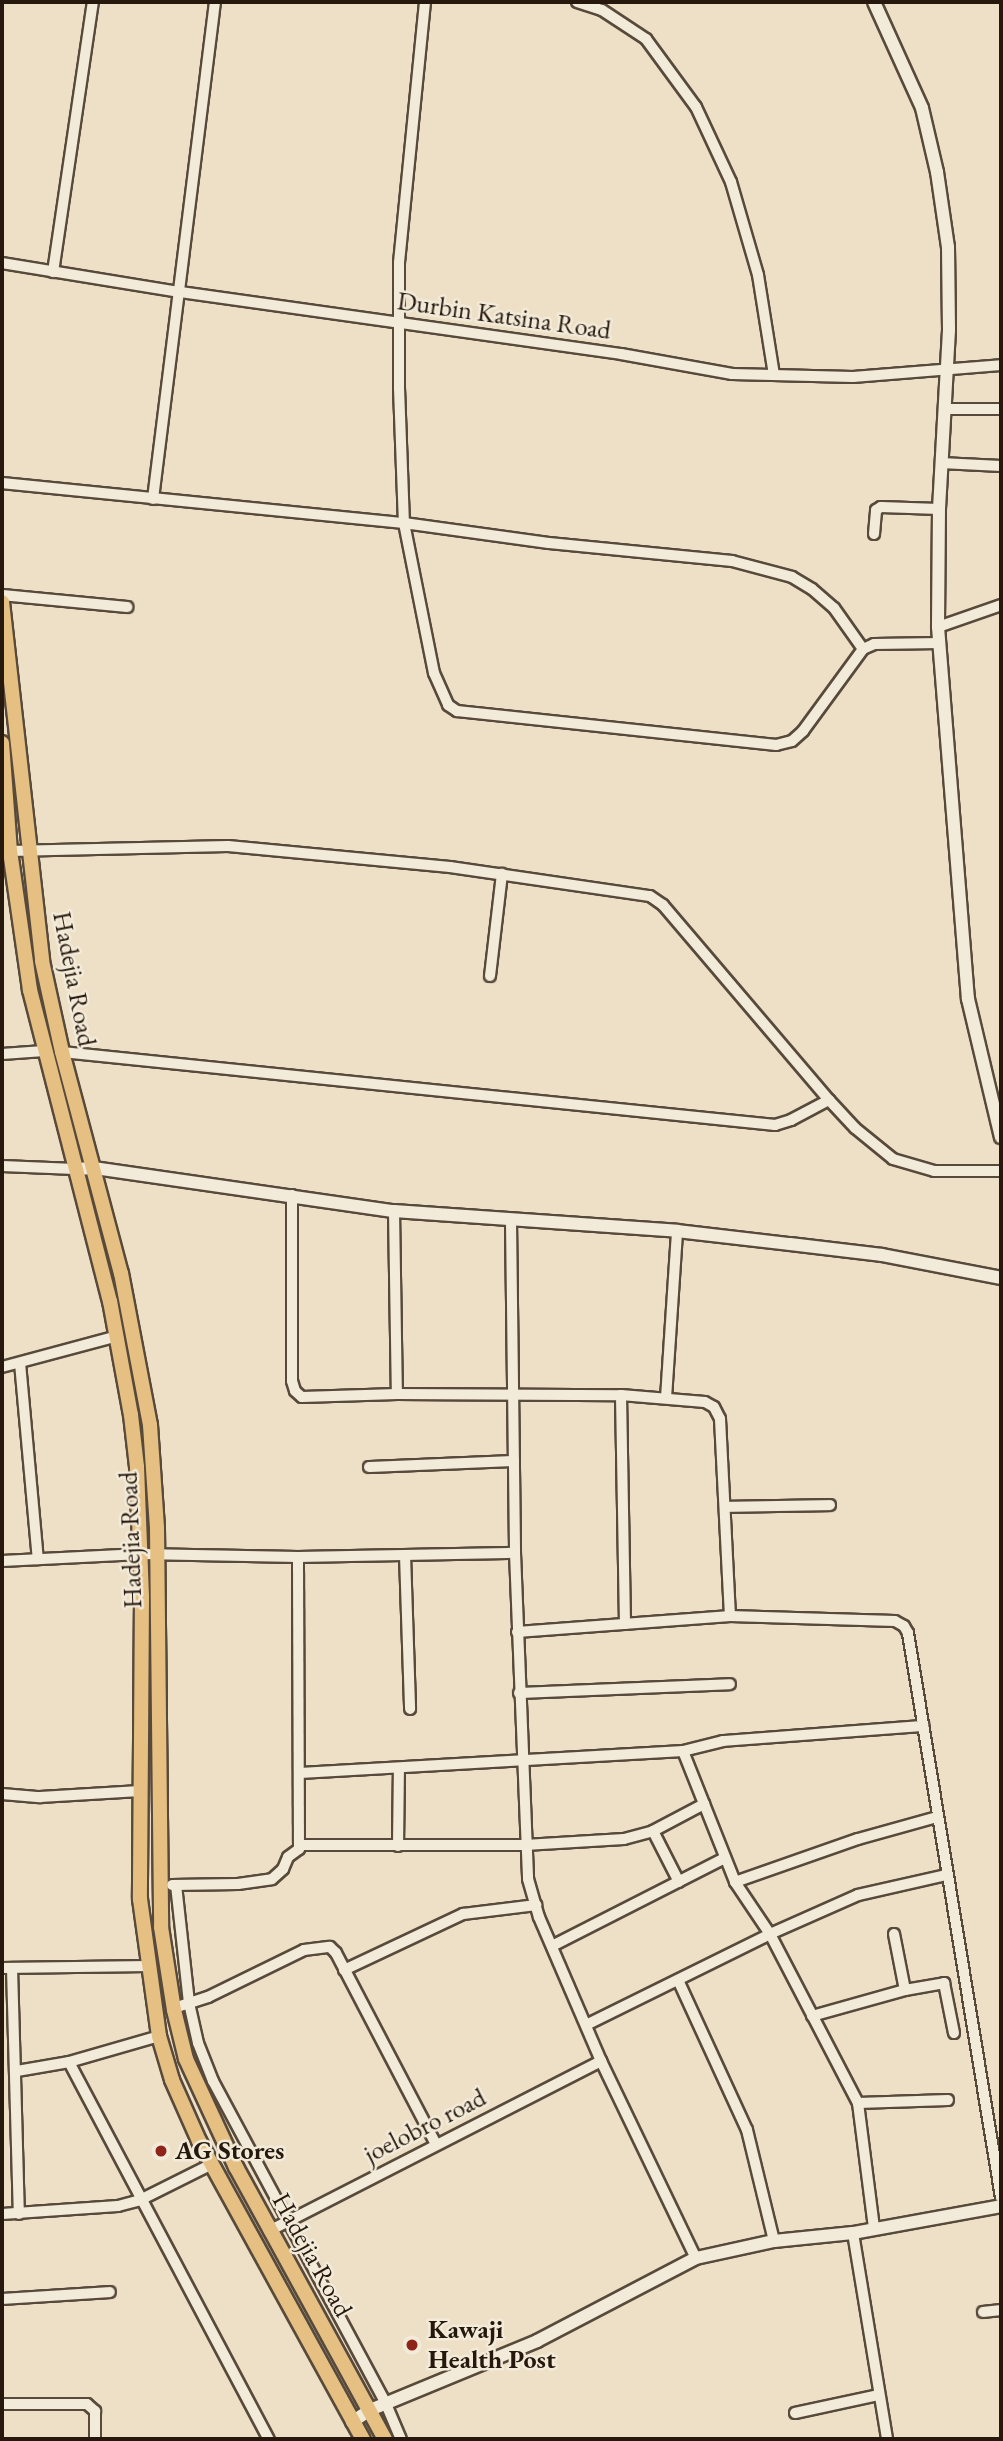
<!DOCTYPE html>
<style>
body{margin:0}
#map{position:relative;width:1003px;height:2441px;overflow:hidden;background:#ede0c6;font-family:"EB Garamond",serif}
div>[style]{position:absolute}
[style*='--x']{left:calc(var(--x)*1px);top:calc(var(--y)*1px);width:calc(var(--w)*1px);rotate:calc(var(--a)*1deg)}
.roads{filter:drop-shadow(2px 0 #584a3b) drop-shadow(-2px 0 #584a3b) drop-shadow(0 2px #584a3b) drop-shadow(0 -2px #584a3b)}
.street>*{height:10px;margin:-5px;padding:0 5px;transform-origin:5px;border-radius:5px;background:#f3ebda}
.secondary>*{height:12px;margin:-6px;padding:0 6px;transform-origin:6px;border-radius:6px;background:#f3ebda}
.primary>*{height:14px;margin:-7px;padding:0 7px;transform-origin:7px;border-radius:7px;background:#e6c083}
.dots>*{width:19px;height:19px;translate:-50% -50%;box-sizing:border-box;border:4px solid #f3ebda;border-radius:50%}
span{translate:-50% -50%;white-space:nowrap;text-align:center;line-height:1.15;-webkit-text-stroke:5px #f3ebda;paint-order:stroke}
.street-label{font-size:26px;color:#27180d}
.poi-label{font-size:26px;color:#27180d;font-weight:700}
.left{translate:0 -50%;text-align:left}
.frame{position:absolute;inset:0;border:4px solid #27180d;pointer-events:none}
</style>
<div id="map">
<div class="roads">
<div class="street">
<div style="--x:425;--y:2;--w:262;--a:95.7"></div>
<div style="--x:399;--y:263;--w:125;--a:90"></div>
<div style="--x:399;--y:388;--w:135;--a:87.9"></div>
<div style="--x:404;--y:523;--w:153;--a:78.7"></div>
<div style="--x:434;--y:673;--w:35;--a:66"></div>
<div style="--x:448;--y:705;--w:11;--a:34"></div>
<div style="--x:457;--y:711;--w:19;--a:6"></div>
<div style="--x:476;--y:713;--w:302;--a:6.1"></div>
<div style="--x:776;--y:745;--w:16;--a:-14"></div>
<div style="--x:792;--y:741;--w:15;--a:-42"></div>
<div style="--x:803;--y:731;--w:102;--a:-53.8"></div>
<div style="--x:863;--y:649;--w:12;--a:-24"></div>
<div style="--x:874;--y:644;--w:66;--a:-0.9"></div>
<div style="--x:577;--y:2;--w:26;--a:18"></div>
<div style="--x:602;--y:10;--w:53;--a:33.4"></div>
<div style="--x:646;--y:39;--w:84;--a:53.7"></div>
<div style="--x:696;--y:107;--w:83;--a:65"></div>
<div style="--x:731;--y:182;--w:97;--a:73.8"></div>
<div style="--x:758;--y:275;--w:101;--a:80.9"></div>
<div style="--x:2;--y:263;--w:180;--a:9.3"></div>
<div style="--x:180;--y:292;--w:445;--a:8"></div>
<div style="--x:621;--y:354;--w:113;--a:10.2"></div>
<div style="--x:732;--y:374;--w:121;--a:1.4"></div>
<div style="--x:853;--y:377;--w:148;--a:-4.6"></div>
<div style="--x:53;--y:272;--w:273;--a:-81.6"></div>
<div style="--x:944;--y:409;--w:57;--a:0"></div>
<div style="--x:941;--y:463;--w:60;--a:2.9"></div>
<div style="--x:2;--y:483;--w:404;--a:5.7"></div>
<div style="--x:404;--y:523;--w:146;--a:7.9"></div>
<div style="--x:549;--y:543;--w:184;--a:5.6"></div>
<div style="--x:732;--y:561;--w:62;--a:14.9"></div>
<div style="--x:792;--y:577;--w:23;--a:31"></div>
<div style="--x:812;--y:589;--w:29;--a:41"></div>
<div style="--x:834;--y:608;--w:50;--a:54.7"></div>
<div style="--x:153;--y:499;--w:501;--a:-82.89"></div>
<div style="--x:874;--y:534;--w:24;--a:-85"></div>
<div style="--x:876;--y:510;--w:6;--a:-31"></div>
<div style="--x:881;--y:507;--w:58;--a:2"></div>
<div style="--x:2;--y:595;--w:126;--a:5.5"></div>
<div style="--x:938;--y:627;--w:67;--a:-19.2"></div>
<div style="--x:10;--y:851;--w:218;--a:-1.3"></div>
<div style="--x:228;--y:846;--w:223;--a:5.4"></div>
<div style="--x:450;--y:867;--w:202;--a:8.3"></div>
<div style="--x:650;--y:896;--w:16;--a:35"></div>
<div style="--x:663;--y:905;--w:256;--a:49.6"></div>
<div style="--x:490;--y:976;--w:103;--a:-83.3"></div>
<div style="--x:62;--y:1052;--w:717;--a:5.85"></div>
<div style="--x:775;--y:1125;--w:17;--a:-17"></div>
<div style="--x:791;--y:1120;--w:43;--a:-27.8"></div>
<div style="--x:829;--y:1100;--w:38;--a:47"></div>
<div style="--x:855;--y:1128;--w:49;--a:39.2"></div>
<div style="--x:893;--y:1159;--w:43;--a:16.3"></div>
<div style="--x:934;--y:1171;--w:67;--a:0"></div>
<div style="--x:2;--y:1054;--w:42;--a:-4.1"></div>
<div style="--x:2;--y:1166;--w:73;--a:2.4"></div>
<div style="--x:292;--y:1195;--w:186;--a:90"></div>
<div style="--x:292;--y:1381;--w:10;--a:73"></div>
<div style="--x:295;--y:1391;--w:9;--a:41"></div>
<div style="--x:302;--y:1397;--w:95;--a:-1.8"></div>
<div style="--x:397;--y:1394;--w:224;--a:0.3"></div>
<div style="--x:621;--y:1395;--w:84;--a:4.8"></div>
<div style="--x:705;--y:1402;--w:10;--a:29"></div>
<div style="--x:714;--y:1407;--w:13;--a:63"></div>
<div style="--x:720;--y:1419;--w:197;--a:87.1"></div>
<div style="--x:394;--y:1211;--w:183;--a:89.1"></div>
<div style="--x:511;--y:1221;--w:332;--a:89.3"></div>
<div style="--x:515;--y:1553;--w:326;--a:87.7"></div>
<div style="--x:528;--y:1879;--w:40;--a:74"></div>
<div style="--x:539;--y:1917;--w:157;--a:66.7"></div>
<div style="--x:601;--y:2061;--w:219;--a:64.3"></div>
<div style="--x:20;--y:1363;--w:197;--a:84.8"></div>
<div style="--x:2;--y:1367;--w:120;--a:-15"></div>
<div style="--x:621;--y:1395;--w:229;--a:89"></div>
<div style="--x:666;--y:1398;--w:167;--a:-86.2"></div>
<div style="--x:369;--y:1467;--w:145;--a:-2.4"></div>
<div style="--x:725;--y:1507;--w:105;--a:-1.1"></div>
<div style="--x:405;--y:1555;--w:154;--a:88.1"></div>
<div style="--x:2;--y:1561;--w:139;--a:-2.9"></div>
<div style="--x:141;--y:1554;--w:157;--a:1.1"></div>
<div style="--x:298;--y:1557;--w:217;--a:-1.1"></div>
<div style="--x:517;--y:1632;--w:214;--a:-4.3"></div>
<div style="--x:730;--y:1616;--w:165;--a:1.7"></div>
<div style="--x:895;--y:1621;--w:10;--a:29"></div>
<div style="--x:904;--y:1626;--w:8;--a:60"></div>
<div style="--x:908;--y:1633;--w:572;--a:80.64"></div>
<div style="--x:519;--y:1693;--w:211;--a:-2.4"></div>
<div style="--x:683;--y:1751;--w:141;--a:68.3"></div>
<div style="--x:735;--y:1882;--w:63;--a:56.1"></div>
<div style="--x:770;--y:1934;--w:191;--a:62.5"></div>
<div style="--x:858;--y:2103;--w:126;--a:82.7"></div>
<div style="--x:300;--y:1773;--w:384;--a:-3.3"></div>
<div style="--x:683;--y:1751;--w:41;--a:-14"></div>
<div style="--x:723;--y:1741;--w:201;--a:-4.3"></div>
<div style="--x:2;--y:1794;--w:38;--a:5"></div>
<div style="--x:40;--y:1797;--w:100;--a:-3.4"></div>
<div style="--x:653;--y:1831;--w:57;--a:63"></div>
<div style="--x:301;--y:1845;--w:224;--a:0"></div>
<div style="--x:525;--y:1845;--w:99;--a:-3.5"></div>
<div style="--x:624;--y:1839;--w:30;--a:-15"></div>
<div style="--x:653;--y:1831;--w:58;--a:-27.9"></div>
<div style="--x:398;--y:1846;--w:78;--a:-89.3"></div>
<div style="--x:735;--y:1882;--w:130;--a:-19.3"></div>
<div style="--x:858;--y:1839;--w:82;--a:-15.6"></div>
<div style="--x:172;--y:1885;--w:66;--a:-0.9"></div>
<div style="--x:238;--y:1884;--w:34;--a:-8"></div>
<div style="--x:272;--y:1879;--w:15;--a:-42"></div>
<div style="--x:283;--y:1869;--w:13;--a:-67"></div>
<div style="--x:288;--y:1857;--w:14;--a:-36"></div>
<div style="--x:299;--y:1849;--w:292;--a:-90.2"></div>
<div style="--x:176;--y:1885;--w:119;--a:83.7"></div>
<div style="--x:189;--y:2003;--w:41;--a:77.3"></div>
<div style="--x:198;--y:2043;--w:41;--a:68.5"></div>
<div style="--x:213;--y:2081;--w:366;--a:61.8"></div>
<div style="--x:386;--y:2404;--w:38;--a:67"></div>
<div style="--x:894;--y:1934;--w:57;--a:78.9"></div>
<div style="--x:552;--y:1946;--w:194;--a:-27"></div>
<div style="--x:2;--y:1968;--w:147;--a:-0.8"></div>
<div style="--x:12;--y:1968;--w:246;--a:88.4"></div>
<div style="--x:344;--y:1970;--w:132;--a:-25.2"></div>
<div style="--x:463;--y:1914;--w:74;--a:-7"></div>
<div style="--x:678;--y:1980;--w:165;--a:65.3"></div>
<div style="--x:747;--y:2130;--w:114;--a:76.3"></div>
<div style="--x:174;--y:2008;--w:36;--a:-18"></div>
<div style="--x:208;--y:1997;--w:107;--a:-26.1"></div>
<div style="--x:304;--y:1950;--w:26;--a:-7"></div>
<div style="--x:330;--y:1947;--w:8;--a:45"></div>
<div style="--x:336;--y:1953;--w:216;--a:62.4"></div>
<div style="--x:812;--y:2016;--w:97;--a:-15.6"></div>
<div style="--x:905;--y:1990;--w:40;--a:-10"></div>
<div style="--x:944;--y:1983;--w:51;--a:78.7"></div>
<div style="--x:586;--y:2025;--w:205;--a:-26.3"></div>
<div style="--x:770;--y:1934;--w:96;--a:-23.9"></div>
<div style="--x:858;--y:1895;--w:91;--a:-12.7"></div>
<div style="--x:69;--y:2062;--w:427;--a:62.1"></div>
<div style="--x:17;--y:2071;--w:53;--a:-9.8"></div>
<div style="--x:69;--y:2062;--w:94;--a:-16.1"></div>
<div style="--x:858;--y:2103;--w:90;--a:-1.9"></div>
<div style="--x:2;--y:2214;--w:116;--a:-3.9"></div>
<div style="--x:118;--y:2206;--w:23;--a:-15"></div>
<div style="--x:140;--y:2200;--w:80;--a:-26.6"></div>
<div style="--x:269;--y:2231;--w:373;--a:-27.1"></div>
<div style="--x:853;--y:2233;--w:209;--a:80.6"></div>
<div style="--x:2;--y:2299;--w:108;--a:-3.7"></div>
<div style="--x:983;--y:2312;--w:18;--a:-6"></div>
<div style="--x:2;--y:2404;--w:85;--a:0"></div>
<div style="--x:87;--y:2404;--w:11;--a:41"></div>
<div style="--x:95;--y:2411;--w:28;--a:90"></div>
<div style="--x:795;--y:2413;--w:86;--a:-12.1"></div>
</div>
<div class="secondary">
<div style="--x:874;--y:2;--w:116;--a:65.6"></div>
<div style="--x:922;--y:108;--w:66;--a:76.8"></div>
<div style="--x:937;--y:172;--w:76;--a:81.7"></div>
<div style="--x:948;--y:247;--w:83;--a:89.3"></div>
<div style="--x:949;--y:330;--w:179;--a:93.2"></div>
<div style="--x:939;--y:509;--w:118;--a:90.5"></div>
<div style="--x:938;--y:627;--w:373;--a:85.4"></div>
<div style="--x:968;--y:999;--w:142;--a:76.6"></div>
<div style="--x:75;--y:1169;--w:19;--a:-3"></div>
<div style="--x:94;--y:1168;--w:303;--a:8.2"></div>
<div style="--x:394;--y:1211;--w:284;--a:4"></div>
<div style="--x:677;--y:1231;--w:114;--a:6.6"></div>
<div style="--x:790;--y:1244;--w:93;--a:6.8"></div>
<div style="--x:882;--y:1255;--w:121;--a:10.9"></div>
<div style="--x:352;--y:2422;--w:22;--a:-34"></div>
<div style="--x:370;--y:2410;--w:181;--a:-22.4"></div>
<div style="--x:537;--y:2341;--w:179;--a:-27.6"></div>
<div style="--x:696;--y:2258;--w:80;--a:-12.3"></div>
<div style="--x:774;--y:2241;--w:79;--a:-5.8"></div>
<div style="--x:853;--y:2233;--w:150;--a:-10.3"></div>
</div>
<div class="primary">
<div style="--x:2;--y:602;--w:361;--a:83.6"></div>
<div style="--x:42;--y:961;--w:93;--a:77.6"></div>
<div style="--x:62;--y:1052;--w:229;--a:75.1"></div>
<div style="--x:121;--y:1273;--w:155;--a:79.2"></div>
<div style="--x:150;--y:1425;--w:103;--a:86.1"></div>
<div style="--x:157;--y:1528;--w:399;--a:89.4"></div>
<div style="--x:161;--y:1927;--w:84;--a:81.1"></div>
<div style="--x:174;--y:2010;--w:50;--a:76.2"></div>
<div style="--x:186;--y:2059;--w:119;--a:65.2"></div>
<div style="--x:236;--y:2167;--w:310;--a:61.3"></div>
<div style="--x:2;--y:743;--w:108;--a:85.8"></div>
<div style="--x:10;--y:851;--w:140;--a:81.8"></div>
<div style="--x:30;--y:990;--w:321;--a:75.6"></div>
<div style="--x:110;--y:1301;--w:116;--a:79.6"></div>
<div style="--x:131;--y:1415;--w:52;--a:83.4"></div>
<div style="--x:137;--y:1467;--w:129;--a:87.8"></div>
<div style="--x:142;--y:1596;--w:303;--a:90.4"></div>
<div style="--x:140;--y:1899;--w:138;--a:82.1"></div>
<div style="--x:159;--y:2036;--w:46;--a:73.5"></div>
<div style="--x:172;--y:2080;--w:67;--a:66.1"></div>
<div style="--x:199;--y:2141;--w:340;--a:61.2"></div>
</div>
</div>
<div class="dots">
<div style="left:161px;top:2151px;background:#8f2418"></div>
<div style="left:412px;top:2345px;background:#8f2418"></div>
</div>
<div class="street-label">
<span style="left:504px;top:316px;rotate:8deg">Durbin Katsina Road</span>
<span style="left:74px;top:979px;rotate:79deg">Hadejia Road</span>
<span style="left:131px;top:1540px;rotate:-92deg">Hadejia Road</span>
<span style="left:425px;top:2126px;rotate:-27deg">joelobro road</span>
<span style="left:312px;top:2255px;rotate:61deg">Hadejia Road</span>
</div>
<div class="poi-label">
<span class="left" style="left:175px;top:2151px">AG Stores</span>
<span class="left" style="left:428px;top:2345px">Kawaji<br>Health Post</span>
</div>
<div class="frame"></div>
</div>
